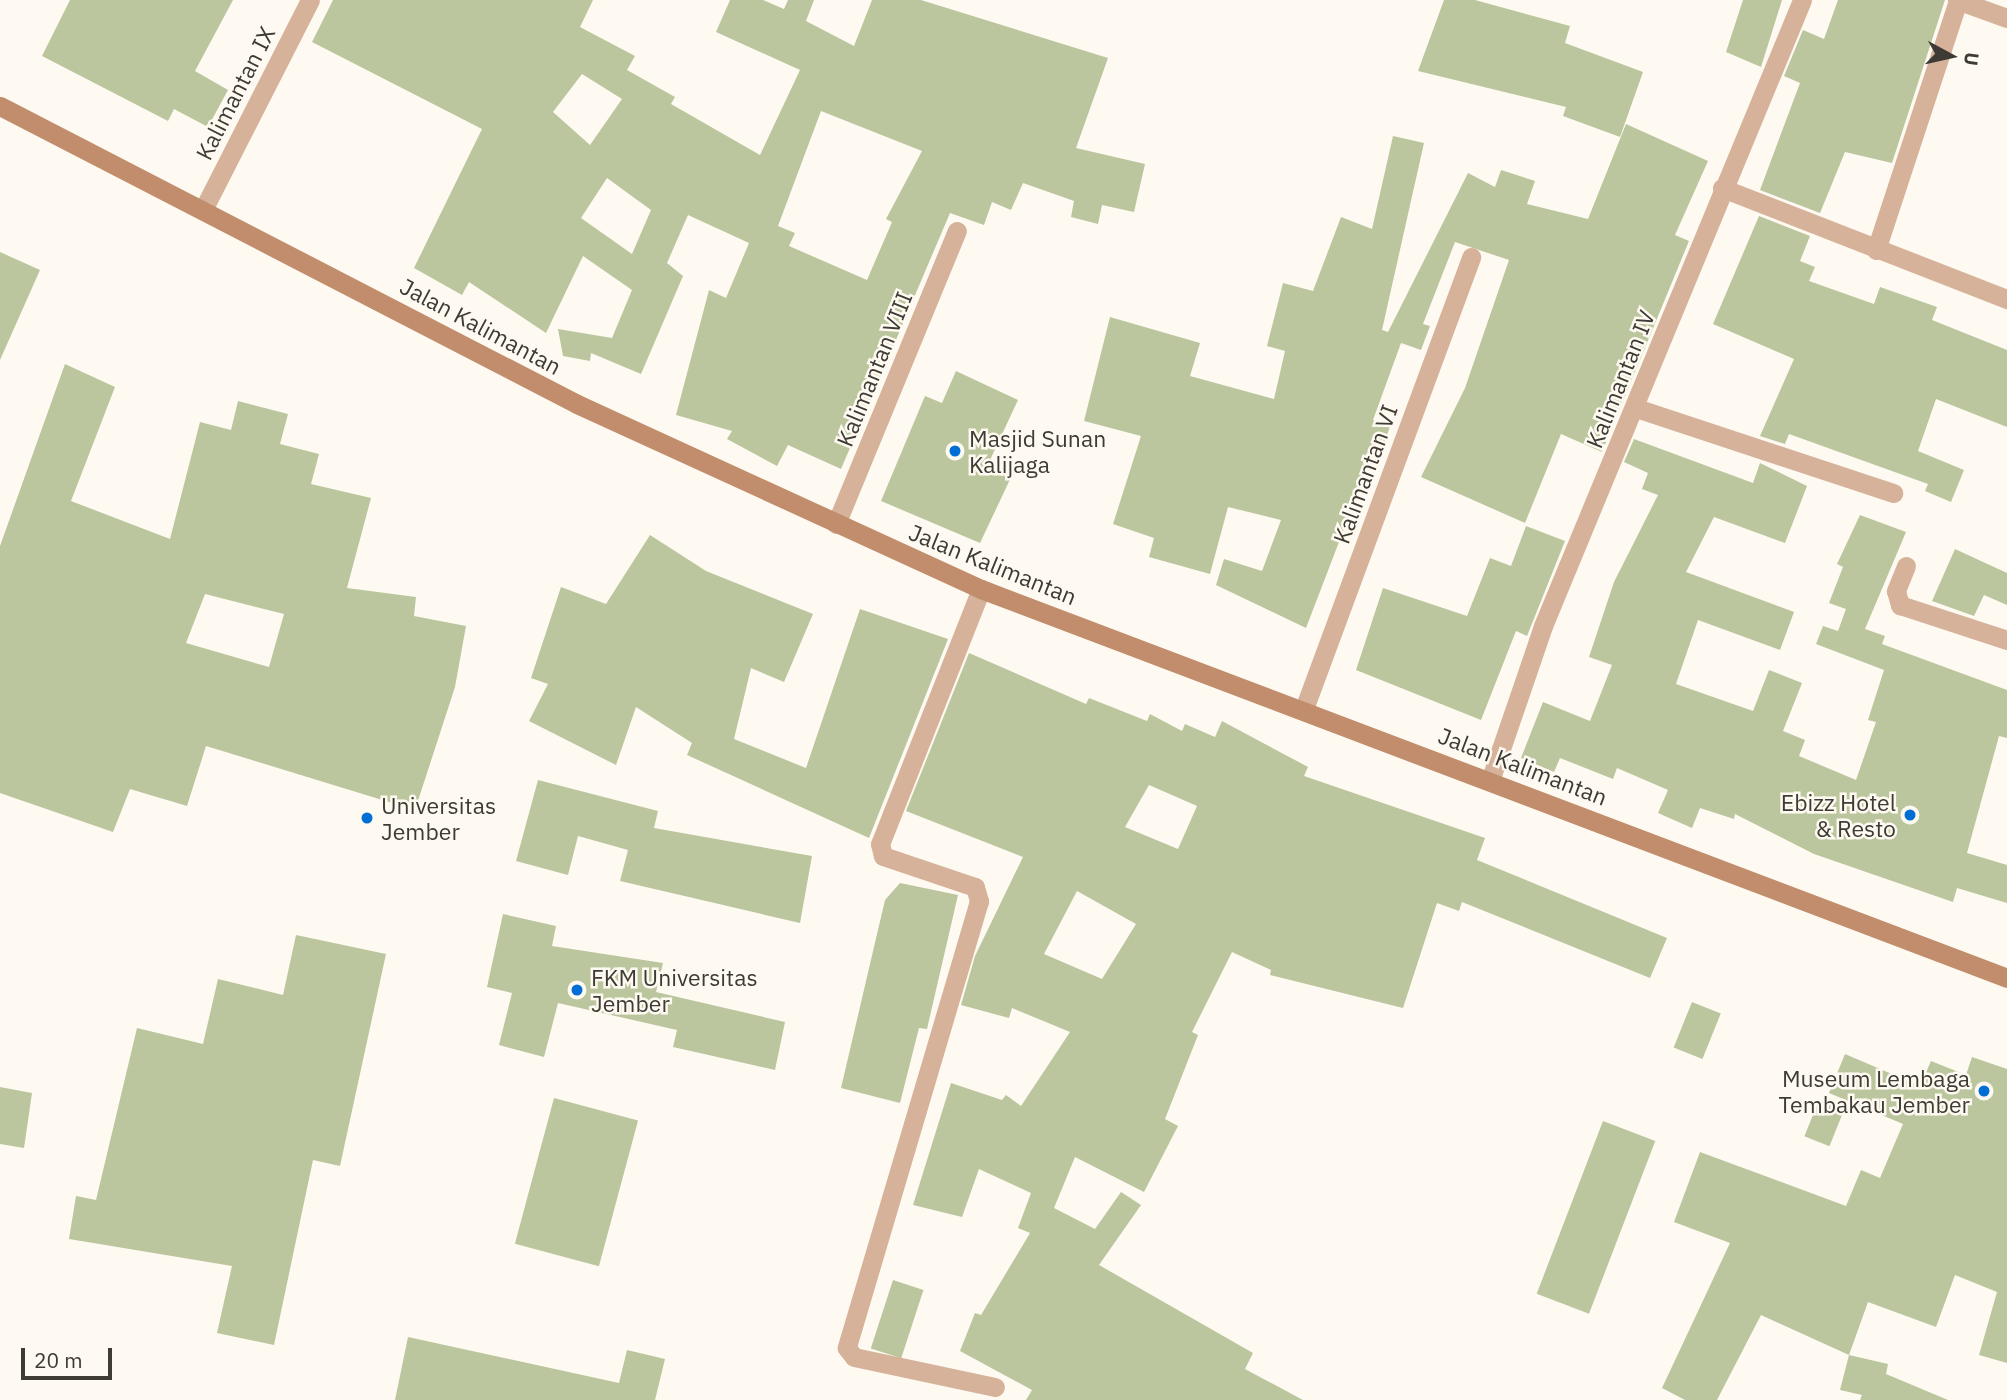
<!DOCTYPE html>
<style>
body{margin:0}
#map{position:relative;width:2007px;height:1400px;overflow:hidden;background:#fefaf1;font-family:"IBM Plex Sans",sans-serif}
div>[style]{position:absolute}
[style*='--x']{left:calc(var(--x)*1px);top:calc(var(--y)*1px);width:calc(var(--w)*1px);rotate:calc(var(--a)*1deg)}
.building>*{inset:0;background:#bbc69e;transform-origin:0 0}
.minor>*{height:19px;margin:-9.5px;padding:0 9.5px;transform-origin:9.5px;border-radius:9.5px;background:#d6b29b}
.secondary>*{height:19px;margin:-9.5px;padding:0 9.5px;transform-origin:9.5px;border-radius:9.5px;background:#c18d6c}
.dots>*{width:19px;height:19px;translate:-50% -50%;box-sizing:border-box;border:4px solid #fefaf1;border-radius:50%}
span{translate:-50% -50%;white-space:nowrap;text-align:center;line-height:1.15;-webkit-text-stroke:5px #fefaf1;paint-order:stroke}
.street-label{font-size:23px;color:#3e3b35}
.poi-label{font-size:23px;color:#3e3b35}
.left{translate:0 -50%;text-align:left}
.right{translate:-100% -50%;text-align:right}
.north{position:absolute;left:1916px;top:21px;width:70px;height:70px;-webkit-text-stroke:5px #fefaf1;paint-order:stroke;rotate:98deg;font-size:19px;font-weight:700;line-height:28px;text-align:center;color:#3e3b35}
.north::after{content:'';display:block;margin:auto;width:24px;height:32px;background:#3e3b35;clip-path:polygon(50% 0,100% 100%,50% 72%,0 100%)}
.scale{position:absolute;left:21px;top:1348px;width:91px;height:32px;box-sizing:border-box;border:4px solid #3e3b35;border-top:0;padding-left:9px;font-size:21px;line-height:24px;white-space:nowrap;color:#3e3b35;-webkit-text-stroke:5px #fefaf1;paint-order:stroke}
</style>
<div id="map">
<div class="building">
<div style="clip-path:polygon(70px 0,233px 0,195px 71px,228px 90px,208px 127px,174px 109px,168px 121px,42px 56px)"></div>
<div style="clip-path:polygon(evenodd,333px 0,593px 0,580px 27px,635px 56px,627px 70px,675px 97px,671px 104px,760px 155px,800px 70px,716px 32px,730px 0,763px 0,784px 9px,788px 0,814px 0,806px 21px,854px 46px,872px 0,921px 0,1108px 58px,1076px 148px,1145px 164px,1134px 212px,1102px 205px,1098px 224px,1071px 217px,1074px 201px,1023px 183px,1011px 210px,992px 202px,984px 225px,950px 213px,841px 469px,788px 445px,777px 466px,727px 439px,732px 431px,676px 415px,709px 290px,726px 298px,749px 243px,688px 215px,667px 263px,683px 276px,641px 374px,591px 353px,590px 361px,563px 356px,558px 329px,612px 338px,632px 290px,583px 256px,546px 333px,469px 282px,462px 295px,414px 268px,482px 129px,312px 42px,333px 0,582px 74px,622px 99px,590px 145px,553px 112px,582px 74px,333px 0,821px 111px,922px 151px,886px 219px,892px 222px,867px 280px,789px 246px,795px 233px,778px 226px,821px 111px,333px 0,607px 178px,651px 210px,632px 254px,581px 218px,607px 178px)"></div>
<div style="clip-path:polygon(1444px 0,1475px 0,1570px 26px,1565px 43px,1643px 72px,1620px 137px,1563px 116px,1566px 107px,1418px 71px)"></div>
<div style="clip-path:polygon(1743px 0,1782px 0,1761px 67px,1726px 52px)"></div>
<div style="clip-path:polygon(1838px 0,1945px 0,1892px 163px,1845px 152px,1820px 213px,1760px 190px,1800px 83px,1784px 76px,1803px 30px,1824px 39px)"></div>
<div style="clip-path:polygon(1626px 124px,1708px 161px,1675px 235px,1689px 241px,1602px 452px,1561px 434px,1525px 523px,1421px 477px,1465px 388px,1509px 260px,1455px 242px,1423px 324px,1430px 326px,1421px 350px,1401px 343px,1373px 420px,1390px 426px,1380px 458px,1372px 456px,1306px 628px,1216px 585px,1224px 559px,1262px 571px,1281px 520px,1228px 507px,1210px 574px,1149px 557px,1154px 538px,1113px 524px,1141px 436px,1084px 421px,1110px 317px,1200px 343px,1190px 376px,1274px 399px,1285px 351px,1267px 346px,1283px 283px,1313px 291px,1341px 217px,1372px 229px,1393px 136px,1424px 143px,1382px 330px,1388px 332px,1468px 173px,1495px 187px,1501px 170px,1535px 181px,1527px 204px,1588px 219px)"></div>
<div style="clip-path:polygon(1759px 216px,1810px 236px,1800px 261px,1815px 267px,1809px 281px,1874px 304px,1880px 287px,1937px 307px,1932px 320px,2007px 350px,2007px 427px,1936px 399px,1918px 451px,1964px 470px,1951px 502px,1925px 491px,1928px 484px,1789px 434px,1785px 444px,1760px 436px,1794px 359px,1713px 324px)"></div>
<div style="clip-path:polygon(0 252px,40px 270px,0 360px)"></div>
<div style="clip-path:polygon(evenodd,65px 364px,115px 387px,71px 501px,170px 539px,200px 422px,231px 430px,238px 401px,288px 414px,280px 444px,319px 454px,311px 484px,371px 498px,347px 588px,416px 597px,414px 616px,466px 626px,455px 687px,415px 810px,206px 746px,187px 806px,130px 789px,113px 832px,0 793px,0 546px,65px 364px,205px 594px,284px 614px,269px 667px,186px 643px,205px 594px)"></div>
<div style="clip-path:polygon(956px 371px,1018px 400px,990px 460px,1014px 471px,980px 543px,881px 501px,925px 396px,942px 403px)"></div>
<div style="clip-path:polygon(1634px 439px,1753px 483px,1760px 463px,1807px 486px,1785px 543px,1714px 517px,1686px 572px,1794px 612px,1780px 650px,1698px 620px,1676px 684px,1753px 711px,1769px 670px,1802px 683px,1783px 731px,1805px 740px,1799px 756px,1856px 780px,1876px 722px,1868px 720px,1884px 670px,1816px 644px,1823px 626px,1838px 631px,1846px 609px,1829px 603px,1843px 567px,1837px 564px,1860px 515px,1906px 532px,1865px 629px,1885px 636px,1882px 644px,2007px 690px,2007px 738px,1999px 736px,1967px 853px,2007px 865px,2007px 903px,1957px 888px,1953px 902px,1814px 854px,1735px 814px,1734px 819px,1700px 808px,1692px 828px,1658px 813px,1668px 790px,1617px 768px,1613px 779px,1560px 758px,1554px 772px,1521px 758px,1543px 702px,1590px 721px,1612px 665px,1589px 657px,1614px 582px,1658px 495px,1642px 489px,1648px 473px,1624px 462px)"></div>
<div style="clip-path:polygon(1526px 526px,1565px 541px,1527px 636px,1516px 631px,1481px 720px,1356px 670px,1383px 588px,1467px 616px,1490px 558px,1511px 566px)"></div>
<div style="clip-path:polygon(650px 535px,706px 571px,813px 614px,784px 682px,751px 668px,734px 739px,806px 768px,860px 609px,948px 639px,869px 838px,687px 755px,692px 743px,636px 707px,616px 765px,529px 721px,548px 684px,531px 678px,561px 587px,606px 604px)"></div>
<div style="clip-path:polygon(1955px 549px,2007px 573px,2007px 605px,1984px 595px,1974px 616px,1932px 601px)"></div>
<div style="clip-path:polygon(evenodd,969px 653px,1086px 704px,1089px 698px,1147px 721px,1150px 714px,1182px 731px,1185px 724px,1215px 737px,1222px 721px,1308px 767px,1304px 776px,1485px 838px,1477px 860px,1667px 938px,1650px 978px,1462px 902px,1459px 911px,1437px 903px,1403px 1008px,1270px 975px,1271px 970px,1232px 952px,1192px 1032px,1198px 1035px,1165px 1119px,1178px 1126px,1144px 1192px,1075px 1157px,1054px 1208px,1095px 1229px,1121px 1192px,1141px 1205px,1099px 1265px,1253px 1353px,1245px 1369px,1303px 1400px,1026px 1400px,1032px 1390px,960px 1351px,975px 1313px,981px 1315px,1030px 1233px,1018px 1228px,1031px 1193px,979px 1169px,962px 1217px,913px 1205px,951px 1083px,1002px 1100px,1006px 1095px,1021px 1106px,1070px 1032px,1012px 1008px,1009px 1018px,961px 1005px,975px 956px,1023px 857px,906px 811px,969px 653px,1149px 785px,1197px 806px,1178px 849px,1125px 827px,1149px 785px,969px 653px,1077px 891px,1136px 924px,1102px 979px,1044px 954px,1077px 891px)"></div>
<div style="clip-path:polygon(538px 780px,658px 811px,654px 828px,812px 856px,800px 923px,620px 881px,628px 850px,578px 836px,568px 875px,516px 861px)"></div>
<div style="clip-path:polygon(900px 883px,958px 895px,927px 1029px,919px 1028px,900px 1103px,841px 1088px,885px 900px)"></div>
<div style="clip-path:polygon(503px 914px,556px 926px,552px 946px,663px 963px,656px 992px,785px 1022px,775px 1070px,673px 1047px,677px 1030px,558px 1003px,544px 1057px,499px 1045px,512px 993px,487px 987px)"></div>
<div style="clip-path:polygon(296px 935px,386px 954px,340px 1166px,313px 1160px,274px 1345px,217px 1333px,232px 1266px,69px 1239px,76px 1196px,96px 1200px,137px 1028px,203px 1044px,218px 979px,283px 995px)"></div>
<div style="left:1692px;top:1002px;width:31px;height:49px;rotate:22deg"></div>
<div style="clip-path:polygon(1845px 1054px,1920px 1086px,1931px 1061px,1966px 1075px,1972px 1057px,2007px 1069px,2007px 1363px,1979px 1355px,1997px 1292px,1955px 1275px,1936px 1327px,1868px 1302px,1849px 1355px,1761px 1315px,1717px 1400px,1685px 1400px,1662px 1388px,1730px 1243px,1674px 1222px,1700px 1152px,1846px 1206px,1861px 1170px,1880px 1178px,1903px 1124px,1829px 1093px)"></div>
<div style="clip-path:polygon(0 1087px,32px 1093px,24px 1148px,0 1144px)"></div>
<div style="left:554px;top:1098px;width:87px;height:151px;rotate:15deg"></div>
<div style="left:1819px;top:1100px;width:27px;height:39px;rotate:22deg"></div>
<div style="left:1603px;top:1121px;width:56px;height:185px;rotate:21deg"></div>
<div style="left:893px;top:1280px;width:32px;height:72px;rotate:18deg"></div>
<div style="clip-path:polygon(408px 1337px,619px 1383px,627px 1350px,665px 1359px,655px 1400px,395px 1400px)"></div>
<div style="clip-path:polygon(1849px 1355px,1888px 1364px,1886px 1374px,1948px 1400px,1860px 1400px,1862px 1395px,1840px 1390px)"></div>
</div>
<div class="minor">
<div style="--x:1957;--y:0;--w:53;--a:19.8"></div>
<div style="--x:1722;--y:188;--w:306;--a:21.3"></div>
<div style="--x:204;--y:208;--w:233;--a:-63"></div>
<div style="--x:1876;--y:250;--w:263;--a:-71.8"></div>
<div style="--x:1636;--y:408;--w:271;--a:18.3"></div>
<div style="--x:836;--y:524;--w:317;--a:-67.6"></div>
<div style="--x:1906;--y:566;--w:27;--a:112"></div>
<div style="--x:1896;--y:591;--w:15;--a:74"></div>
<div style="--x:1900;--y:605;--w:113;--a:18.1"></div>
<div style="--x:981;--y:589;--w:274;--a:111.6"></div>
<div style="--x:880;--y:844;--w:12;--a:76"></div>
<div style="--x:883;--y:856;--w:97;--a:18.6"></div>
<div style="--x:975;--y:887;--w:15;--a:74"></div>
<div style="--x:979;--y:901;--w:466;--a:106.5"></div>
<div style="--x:847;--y:1348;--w:11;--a:52"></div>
<div style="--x:854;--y:1357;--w:144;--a:12"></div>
<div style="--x:1304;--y:709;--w:482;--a:-69.7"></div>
<div style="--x:1491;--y:778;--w:161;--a:-71.1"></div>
<div style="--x:1543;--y:626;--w:677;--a:-67.52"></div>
</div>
<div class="secondary">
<div style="--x:0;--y:106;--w:649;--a:27.31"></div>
<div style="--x:577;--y:404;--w:444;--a:24.6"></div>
<div style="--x:981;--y:589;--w:1097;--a:20.76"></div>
</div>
<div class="dots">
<div style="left:955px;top:451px;background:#006ed5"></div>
<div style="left:1910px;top:815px;background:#006ed5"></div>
<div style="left:367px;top:818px;background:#006ed5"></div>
<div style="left:577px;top:990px;background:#006ed5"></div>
<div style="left:1984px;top:1091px;background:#006ed5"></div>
</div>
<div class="street-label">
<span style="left:235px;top:93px;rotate:-63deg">Kalimantan IX</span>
<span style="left:481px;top:326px;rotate:28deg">Jalan Kalimantan</span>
<span style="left:874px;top:369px;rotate:-68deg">Kalimantan VIII</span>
<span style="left:1620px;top:379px;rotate:-68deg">Kalimantan IV</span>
<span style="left:1365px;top:474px;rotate:-70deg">Kalimantan VI</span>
<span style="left:993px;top:564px;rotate:22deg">Jalan Kalimantan</span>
<span style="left:1523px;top:766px;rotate:21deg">Jalan Kalimantan</span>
</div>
<div class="poi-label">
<span class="left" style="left:969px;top:451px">Masjid Sunan<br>Kalijaga</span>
<span class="right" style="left:1896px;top:815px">Ebizz Hotel<br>&amp; Resto</span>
<span class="left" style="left:381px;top:818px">Universitas<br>Jember</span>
<span class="left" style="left:591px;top:990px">FKM Universitas<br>Jember</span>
<span class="right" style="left:1970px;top:1091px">Museum Lembaga<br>Tembakau Jember</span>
</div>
<div class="north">U</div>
<div class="scale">20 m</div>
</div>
